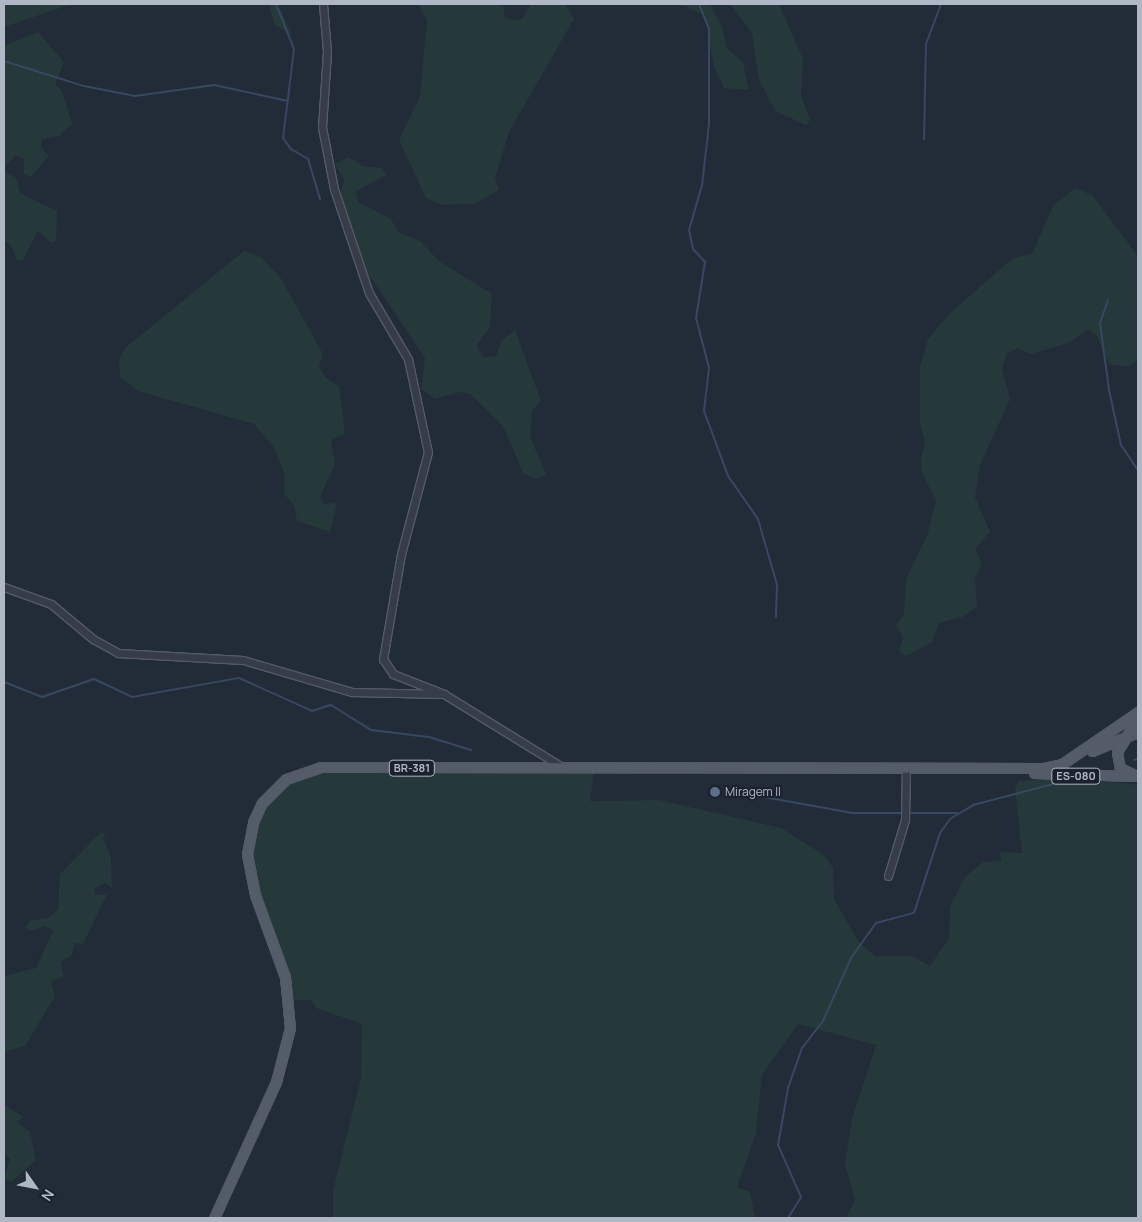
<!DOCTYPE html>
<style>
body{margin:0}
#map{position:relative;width:1142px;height:1222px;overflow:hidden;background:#222b38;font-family:Manrope,sans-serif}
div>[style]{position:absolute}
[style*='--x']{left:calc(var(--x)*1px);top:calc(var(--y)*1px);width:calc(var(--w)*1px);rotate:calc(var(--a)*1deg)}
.green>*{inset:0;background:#25383a}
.stream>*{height:2px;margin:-1px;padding:0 1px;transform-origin:1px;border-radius:1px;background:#384861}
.roads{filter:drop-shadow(1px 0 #535b66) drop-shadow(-1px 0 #535b66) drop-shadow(0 1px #535b66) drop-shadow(0 -1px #535b66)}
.minor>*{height:7px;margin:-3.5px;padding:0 3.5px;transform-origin:3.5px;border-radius:3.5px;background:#363d48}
.major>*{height:9px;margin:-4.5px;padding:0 4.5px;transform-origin:4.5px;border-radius:4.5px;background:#545c69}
.dots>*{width:14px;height:14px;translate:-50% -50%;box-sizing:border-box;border:2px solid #1b222d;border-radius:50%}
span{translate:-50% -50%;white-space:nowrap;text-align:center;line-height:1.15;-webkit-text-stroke:4px #1b222d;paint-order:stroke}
.shield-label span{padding:1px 4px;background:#1b222d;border:1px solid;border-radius:4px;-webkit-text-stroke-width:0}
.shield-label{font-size:11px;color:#b0b8c5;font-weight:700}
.poi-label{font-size:12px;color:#b0b8c5}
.left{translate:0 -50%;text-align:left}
.frame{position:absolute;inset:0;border:5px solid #b0b8c5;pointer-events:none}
.north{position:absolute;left:10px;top:1162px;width:50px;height:50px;-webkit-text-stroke:4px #1b222d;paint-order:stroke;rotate:123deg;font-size:14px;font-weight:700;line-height:20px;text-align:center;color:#b0b8c5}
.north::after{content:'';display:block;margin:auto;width:18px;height:22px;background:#b0b8c5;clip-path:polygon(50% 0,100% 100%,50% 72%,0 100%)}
</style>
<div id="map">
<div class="green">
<div style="clip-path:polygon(4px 4px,72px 4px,4px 27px)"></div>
<div style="clip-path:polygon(269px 4px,278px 4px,293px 36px,274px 24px)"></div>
<div style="clip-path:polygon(418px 4px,503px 4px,505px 18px,511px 20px,522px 19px,531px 4px,565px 4px,574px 19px,509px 132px,495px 178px,499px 190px,475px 204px,442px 205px,426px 198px,399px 140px,420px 96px,427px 20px)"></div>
<div style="clip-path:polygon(680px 4px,710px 4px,723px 29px,727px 49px,743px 62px,749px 90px,724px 88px,714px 67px,706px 22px,701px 14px)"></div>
<div style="clip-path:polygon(730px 4px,779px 4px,803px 59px,801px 95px,810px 120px,806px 125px,775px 111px,759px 79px,752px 33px)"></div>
<div style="clip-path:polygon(38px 32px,64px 62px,55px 84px,62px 91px,72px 124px,59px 136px,42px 139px,41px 147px,49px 156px,31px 177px,24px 174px,24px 159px,16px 155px,4px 167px,4px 46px)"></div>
<div style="clip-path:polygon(349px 157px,363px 166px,382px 168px,386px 175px,356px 191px,358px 202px,391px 219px,398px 232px,420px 241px,439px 261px,492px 294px,490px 327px,477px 345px,483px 357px,496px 356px,502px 340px,515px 330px,541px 401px,532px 411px,530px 437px,546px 474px,536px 479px,523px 473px,503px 426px,470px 394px,460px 392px,435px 399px,421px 389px,425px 358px,363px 266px,339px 197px,344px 180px,335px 164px)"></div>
<div style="clip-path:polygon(4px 171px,16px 178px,20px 193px,57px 211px,56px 241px,51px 243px,38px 231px,23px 260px,17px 260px,10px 244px,4px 242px)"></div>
<div style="clip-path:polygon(1075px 188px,1092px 195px,1138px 256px,1138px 360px,1128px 367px,1109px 364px,1097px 336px,1088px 330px,1068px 343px,1031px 354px,1017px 348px,1007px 354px,1002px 369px,1010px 399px,980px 465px,975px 497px,990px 532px,975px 549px,982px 563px,975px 578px,977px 607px,962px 617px,939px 623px,932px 642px,906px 656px,899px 651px,903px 637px,896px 626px,904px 614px,906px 579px,927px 536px,936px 501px,922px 473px,921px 458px,925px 444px,920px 422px,920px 367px,928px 339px,948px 315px,1013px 258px,1032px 254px,1053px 206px)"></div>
<div style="clip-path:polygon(244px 251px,261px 257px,280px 277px,323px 354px,319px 367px,326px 378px,339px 386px,345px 433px,331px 440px,335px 464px,320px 497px,324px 504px,337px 503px,330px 532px,297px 521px,294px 505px,284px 494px,285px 475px,273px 446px,254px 424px,138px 391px,120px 377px,119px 359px,125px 348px)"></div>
<div style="clip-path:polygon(317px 770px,594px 770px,590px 801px,659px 800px,781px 828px,824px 855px,833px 868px,834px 899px,858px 941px,875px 956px,912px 956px,930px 966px,949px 938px,950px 907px,965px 877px,983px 862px,1002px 861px,999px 852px,1022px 853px,1015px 788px,1019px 781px,1072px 777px,1138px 785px,1138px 1218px,846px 1218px,855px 1200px,845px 1164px,852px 1119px,876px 1045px,798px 1024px,762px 1075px,756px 1133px,737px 1187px,750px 1192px,755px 1218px,333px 1218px,333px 1191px,361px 1078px,362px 1024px,316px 1008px,311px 1000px,293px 1000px,258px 896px,250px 848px,261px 807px,279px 786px)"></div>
<div style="clip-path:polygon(101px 832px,106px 834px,103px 838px,111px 857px,112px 888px,105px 883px,94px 889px,95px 895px,107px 894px,83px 944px,75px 943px,71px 956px,61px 962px,64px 976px,51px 982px,55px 996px,25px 1046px,4px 1052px,4px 976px,36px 968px,53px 931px,45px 926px,31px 931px,26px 928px,29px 921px,48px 918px,58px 909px,60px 874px)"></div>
<div style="clip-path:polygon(4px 1104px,23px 1117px,17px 1122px,30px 1132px,36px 1160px,11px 1182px,4px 1178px,10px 1159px,4px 1153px)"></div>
</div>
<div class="stream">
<div style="--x:276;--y:4;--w:48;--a:68.2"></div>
<div style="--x:294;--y:49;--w:90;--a:97"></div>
<div style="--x:283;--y:138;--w:14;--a:54"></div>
<div style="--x:291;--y:149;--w:20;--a:30"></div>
<div style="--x:308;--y:159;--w:42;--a:73.3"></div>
<div style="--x:699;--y:4;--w:27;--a:68"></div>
<div style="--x:709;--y:29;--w:95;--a:90"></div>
<div style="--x:709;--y:124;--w:61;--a:96.5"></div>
<div style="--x:702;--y:185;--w:47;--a:106.1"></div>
<div style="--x:689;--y:230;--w:19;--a:78"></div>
<div style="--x:693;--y:249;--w:18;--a:47"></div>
<div style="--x:705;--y:262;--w:57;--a:99.1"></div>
<div style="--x:696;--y:318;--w:52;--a:75.4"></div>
<div style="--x:709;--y:368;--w:43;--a:96.6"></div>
<div style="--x:704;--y:411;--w:69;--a:69.7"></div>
<div style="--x:728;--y:476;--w:52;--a:55.1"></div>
<div style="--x:758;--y:519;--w:69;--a:73.9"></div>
<div style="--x:777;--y:585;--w:32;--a:92"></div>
<div style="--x:4;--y:61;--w:84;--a:17.4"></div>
<div style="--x:84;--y:86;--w:52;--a:11.1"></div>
<div style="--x:135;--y:96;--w:80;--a:-7.9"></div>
<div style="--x:214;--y:85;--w:76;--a:12.2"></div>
<div style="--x:924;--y:139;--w:95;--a:-88.8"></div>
<div style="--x:926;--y:44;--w:43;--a:-69.4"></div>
<div style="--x:1108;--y:300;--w:24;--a:109"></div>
<div style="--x:1100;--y:323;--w:68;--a:82.3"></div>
<div style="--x:1109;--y:390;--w:56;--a:77.7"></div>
<div style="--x:1121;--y:445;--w:30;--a:56"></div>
<div style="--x:4;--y:682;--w:41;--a:21.5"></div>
<div style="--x:42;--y:697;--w:55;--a:-19.1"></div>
<div style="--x:94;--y:679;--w:42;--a:25.3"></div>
<div style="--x:132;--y:697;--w:109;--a:-10.1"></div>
<div style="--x:239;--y:678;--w:80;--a:24.3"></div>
<div style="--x:312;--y:711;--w:20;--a:-18"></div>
<div style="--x:331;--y:705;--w:47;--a:32"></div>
<div style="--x:371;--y:730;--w:58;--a:6.9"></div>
<div style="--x:429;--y:737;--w:44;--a:17.2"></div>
<div style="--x:1134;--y:760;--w:4;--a:-14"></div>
<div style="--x:764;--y:797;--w:90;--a:10.2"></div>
<div style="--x:853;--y:813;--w:49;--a:0"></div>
<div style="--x:911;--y:813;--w:46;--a:0"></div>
<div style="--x:788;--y:1218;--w:25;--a:-58"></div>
<div style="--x:801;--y:1197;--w:57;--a:-113.9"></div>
<div style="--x:778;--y:1145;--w:58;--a:-80"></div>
<div style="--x:788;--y:1088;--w:42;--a:-70.7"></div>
<div style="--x:802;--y:1048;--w:34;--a:-52"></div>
<div style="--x:823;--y:1021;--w:69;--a:-66"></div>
<div style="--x:851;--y:958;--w:43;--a:-54.5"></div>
<div style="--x:876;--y:923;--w:39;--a:-15"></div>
<div style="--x:914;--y:913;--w:84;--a:-72"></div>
<div style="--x:940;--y:833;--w:17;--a:-54"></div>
<div style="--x:950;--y:819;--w:27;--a:-31"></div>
<div style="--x:973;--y:805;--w:91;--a:-14.6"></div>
</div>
<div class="roads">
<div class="minor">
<div style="--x:323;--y:4;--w:48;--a:85.2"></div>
<div style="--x:327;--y:52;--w:75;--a:93.8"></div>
<div style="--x:322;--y:127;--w:63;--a:79"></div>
<div style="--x:334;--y:189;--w:110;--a:71.4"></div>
<div style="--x:369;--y:293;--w:77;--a:59.4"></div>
<div style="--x:408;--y:359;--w:95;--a:77.9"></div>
<div style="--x:428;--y:452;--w:106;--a:104.8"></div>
<div style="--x:401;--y:554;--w:107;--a:99.7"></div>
<div style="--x:383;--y:659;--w:18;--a:56"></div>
<div style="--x:393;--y:674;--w:55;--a:21.4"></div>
<div style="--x:4;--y:587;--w:50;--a:19.9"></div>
<div style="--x:51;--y:604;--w:55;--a:39.8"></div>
<div style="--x:93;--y:639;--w:29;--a:29"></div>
<div style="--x:118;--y:653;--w:125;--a:3.2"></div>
<div style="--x:243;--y:660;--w:114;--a:16.4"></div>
<div style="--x:352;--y:692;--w:92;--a:1.2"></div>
<div style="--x:444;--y:694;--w:139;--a:31.7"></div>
<div style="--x:888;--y:876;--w:59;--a:-73.1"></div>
<div style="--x:905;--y:820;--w:51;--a:-88.9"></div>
</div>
<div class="major">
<div style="--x:1092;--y:751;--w:50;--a:-22.4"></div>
<div style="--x:1034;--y:773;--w:104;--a:1.7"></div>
<div style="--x:1135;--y:775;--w:17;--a:-155"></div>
<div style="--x:1120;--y:768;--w:16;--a:-101"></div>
<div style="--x:1117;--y:752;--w:41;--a:-59"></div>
<div style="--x:214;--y:1218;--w:149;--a:-65.5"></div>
<div style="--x:276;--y:1082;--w:56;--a:-75.5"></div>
<div style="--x:290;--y:1028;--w:51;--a:-95.6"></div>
<div style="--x:285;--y:977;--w:87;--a:-110.1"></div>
<div style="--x:255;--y:895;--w:42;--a:-101"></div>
<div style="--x:247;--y:854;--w:33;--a:-79"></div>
<div style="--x:253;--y:822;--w:21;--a:-65"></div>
<div style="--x:262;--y:803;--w:34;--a:-45"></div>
<div style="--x:286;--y:779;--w:37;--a:-19"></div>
<div style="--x:321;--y:767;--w:38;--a:0"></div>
<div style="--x:359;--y:767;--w:684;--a:0.08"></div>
<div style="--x:1043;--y:768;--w:19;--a:-12"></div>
<div style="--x:1062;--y:764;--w:92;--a:-34.4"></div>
</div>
</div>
<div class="dots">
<div style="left:715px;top:792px;background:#5c6f8a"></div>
</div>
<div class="shield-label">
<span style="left:412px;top:768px">BR-381</span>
<span style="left:1076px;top:776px">ES-080</span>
</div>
<div class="poi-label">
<span class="left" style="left:725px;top:792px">Miragem II</span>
</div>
<div class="frame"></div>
<div class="north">N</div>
</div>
